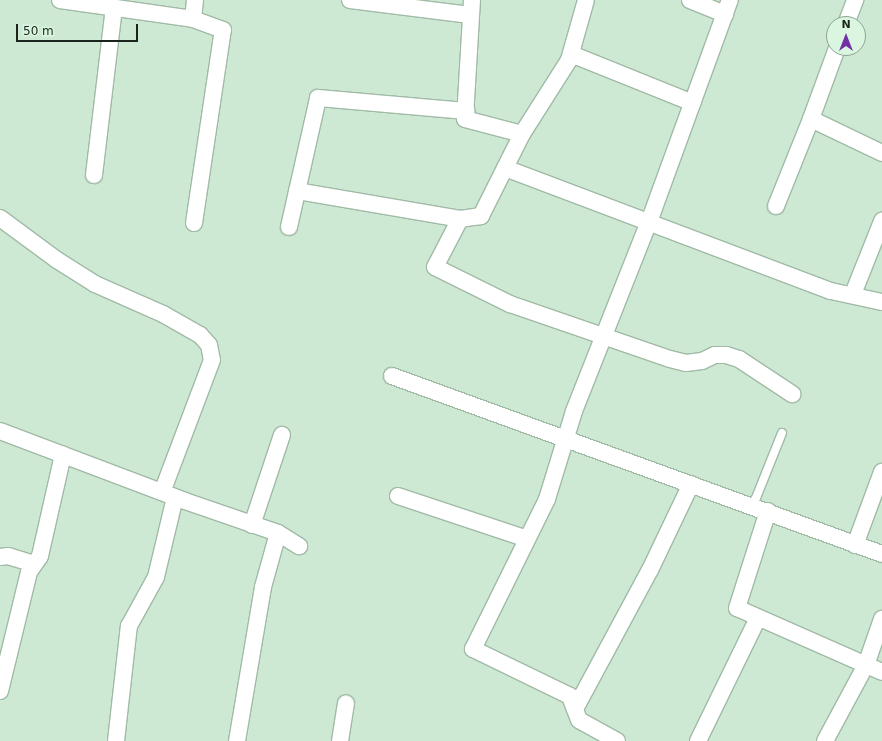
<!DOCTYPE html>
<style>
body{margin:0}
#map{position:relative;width:882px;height:741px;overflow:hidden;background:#cde9d4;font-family:"DejaVu Sans",sans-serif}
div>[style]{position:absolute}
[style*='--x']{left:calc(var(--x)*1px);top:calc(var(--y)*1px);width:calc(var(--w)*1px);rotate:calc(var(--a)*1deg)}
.roads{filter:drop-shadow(1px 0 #a0baa6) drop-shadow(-1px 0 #a0baa6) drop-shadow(0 1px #a0baa6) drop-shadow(0 -1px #a0baa6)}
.lane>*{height:8px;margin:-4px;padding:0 4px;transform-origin:4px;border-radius:4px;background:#fff}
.street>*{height:16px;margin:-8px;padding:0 8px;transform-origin:8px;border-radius:8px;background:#fff}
span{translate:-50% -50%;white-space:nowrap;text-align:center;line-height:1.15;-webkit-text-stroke:3px #daf6e1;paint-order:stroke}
.north{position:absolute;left:826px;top:16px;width:40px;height:40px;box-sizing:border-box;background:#daf6e1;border:1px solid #8da292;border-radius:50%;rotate:0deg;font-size:11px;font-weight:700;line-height:16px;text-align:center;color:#1a241c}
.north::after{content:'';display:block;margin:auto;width:14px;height:18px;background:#7330a4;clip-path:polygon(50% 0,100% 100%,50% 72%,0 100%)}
.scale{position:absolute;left:16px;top:24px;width:122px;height:18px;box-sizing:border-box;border:2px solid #1a241c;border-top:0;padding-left:5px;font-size:12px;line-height:14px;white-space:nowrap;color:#1a241c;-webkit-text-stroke:3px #daf6e1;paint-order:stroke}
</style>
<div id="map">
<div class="roads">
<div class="lane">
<div style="--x:750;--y:506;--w:10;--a:-53"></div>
<div style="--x:756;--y:498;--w:70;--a:-68.2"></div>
</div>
<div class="street">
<div style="--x:60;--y:0;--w:134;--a:8.1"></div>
<div style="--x:350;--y:0;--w:121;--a:7.1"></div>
<div style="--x:472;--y:0;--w:119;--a:93.4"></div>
<div style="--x:465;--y:119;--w:59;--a:14.7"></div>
<div style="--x:522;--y:134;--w:88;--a:-57.6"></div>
<div style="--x:569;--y:60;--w:62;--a:-74.2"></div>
<div style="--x:690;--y:0;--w:38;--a:22"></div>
<div style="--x:846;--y:24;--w:26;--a:-69"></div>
<div style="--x:837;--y:48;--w:76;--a:110.1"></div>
<div style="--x:811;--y:119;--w:79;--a:25.6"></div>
<div style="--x:571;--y:54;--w:131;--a:21.9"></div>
<div style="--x:522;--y:134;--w:92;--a:116.6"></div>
<div style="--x:481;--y:216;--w:21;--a:172"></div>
<div style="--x:460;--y:219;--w:54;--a:117.5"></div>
<div style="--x:435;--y:267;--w:84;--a:26.3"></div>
<div style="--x:510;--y:304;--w:169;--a:19"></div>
<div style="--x:670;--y:359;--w:16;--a:14"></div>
<div style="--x:686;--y:363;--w:16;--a:-7"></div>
<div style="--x:702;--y:361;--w:14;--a:-25"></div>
<div style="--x:715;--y:355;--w:11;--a:0"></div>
<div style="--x:726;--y:355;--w:14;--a:17"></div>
<div style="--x:739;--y:359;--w:64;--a:33.4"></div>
<div style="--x:505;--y:168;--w:348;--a:20.7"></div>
<div style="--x:831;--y:291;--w:52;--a:12.2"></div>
<div style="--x:94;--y:175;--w:168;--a:-83.2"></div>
<div style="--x:297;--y:191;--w:165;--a:9.7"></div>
<div style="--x:776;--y:206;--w:94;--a:-68.1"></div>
<div style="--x:0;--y:218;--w:71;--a:36.4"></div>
<div style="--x:57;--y:260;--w:45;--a:32.3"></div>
<div style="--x:95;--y:284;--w:74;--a:23.8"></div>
<div style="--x:163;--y:314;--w:43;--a:29.6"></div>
<div style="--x:200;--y:335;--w:13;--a:48"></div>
<div style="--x:209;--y:345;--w:15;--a:79"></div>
<div style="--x:212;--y:360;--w:141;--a:110.7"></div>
<div style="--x:194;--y:223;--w:195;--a:-81.5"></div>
<div style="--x:223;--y:30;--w:32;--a:-160"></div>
<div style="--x:193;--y:19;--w:19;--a:-84"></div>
<div style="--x:289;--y:227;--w:132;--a:-77.3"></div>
<div style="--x:318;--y:98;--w:149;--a:5"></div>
<div style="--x:853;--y:294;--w:79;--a:-68.3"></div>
<div style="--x:392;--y:376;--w:521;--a:19.96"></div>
<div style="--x:0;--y:431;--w:198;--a:20.7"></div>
<div style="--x:185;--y:501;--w:98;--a:19"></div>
<div style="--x:278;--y:533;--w:25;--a:32"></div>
<div style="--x:398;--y:496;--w:136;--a:18.4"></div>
<div style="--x:768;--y:511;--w:102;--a:107.7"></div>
<div style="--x:737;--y:608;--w:158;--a:23.8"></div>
<div style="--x:252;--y:525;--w:95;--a:-71.6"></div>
<div style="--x:855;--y:545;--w:78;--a:-69.7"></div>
<div style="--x:0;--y:557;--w:8;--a:-7"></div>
<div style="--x:8;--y:556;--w:27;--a:17"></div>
<div style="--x:0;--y:691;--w:122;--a:-76.3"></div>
<div style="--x:29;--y:572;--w:19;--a:-55"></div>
<div style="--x:40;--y:556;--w:104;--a:-77.2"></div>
<div style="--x:575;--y:709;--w:158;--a:-61.7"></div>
<div style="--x:650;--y:570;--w:95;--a:-64.5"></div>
<div style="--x:116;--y:741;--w:116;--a:-83.6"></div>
<div style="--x:129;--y:626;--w:56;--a:-61.1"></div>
<div style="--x:156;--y:577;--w:82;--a:-76.6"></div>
<div style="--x:237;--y:741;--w:156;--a:-80.4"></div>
<div style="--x:263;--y:587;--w:56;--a:-74.5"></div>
<div style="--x:340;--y:741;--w:38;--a:-81"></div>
<div style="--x:617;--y:741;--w:43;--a:-151.1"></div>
<div style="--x:579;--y:720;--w:26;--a:-111"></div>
<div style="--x:570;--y:696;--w:108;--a:-154.1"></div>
<div style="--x:473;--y:649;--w:167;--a:-63.7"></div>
<div style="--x:547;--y:499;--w:92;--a:-72.9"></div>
<div style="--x:574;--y:411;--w:203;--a:-68.4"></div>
<div style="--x:649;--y:222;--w:236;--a:-70"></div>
<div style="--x:698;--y:741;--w:137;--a:-64"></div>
<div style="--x:825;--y:741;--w:86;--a:-61.7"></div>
<div style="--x:866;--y:665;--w:49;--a:-70.8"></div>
</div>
</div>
<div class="north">N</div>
<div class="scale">50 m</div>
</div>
